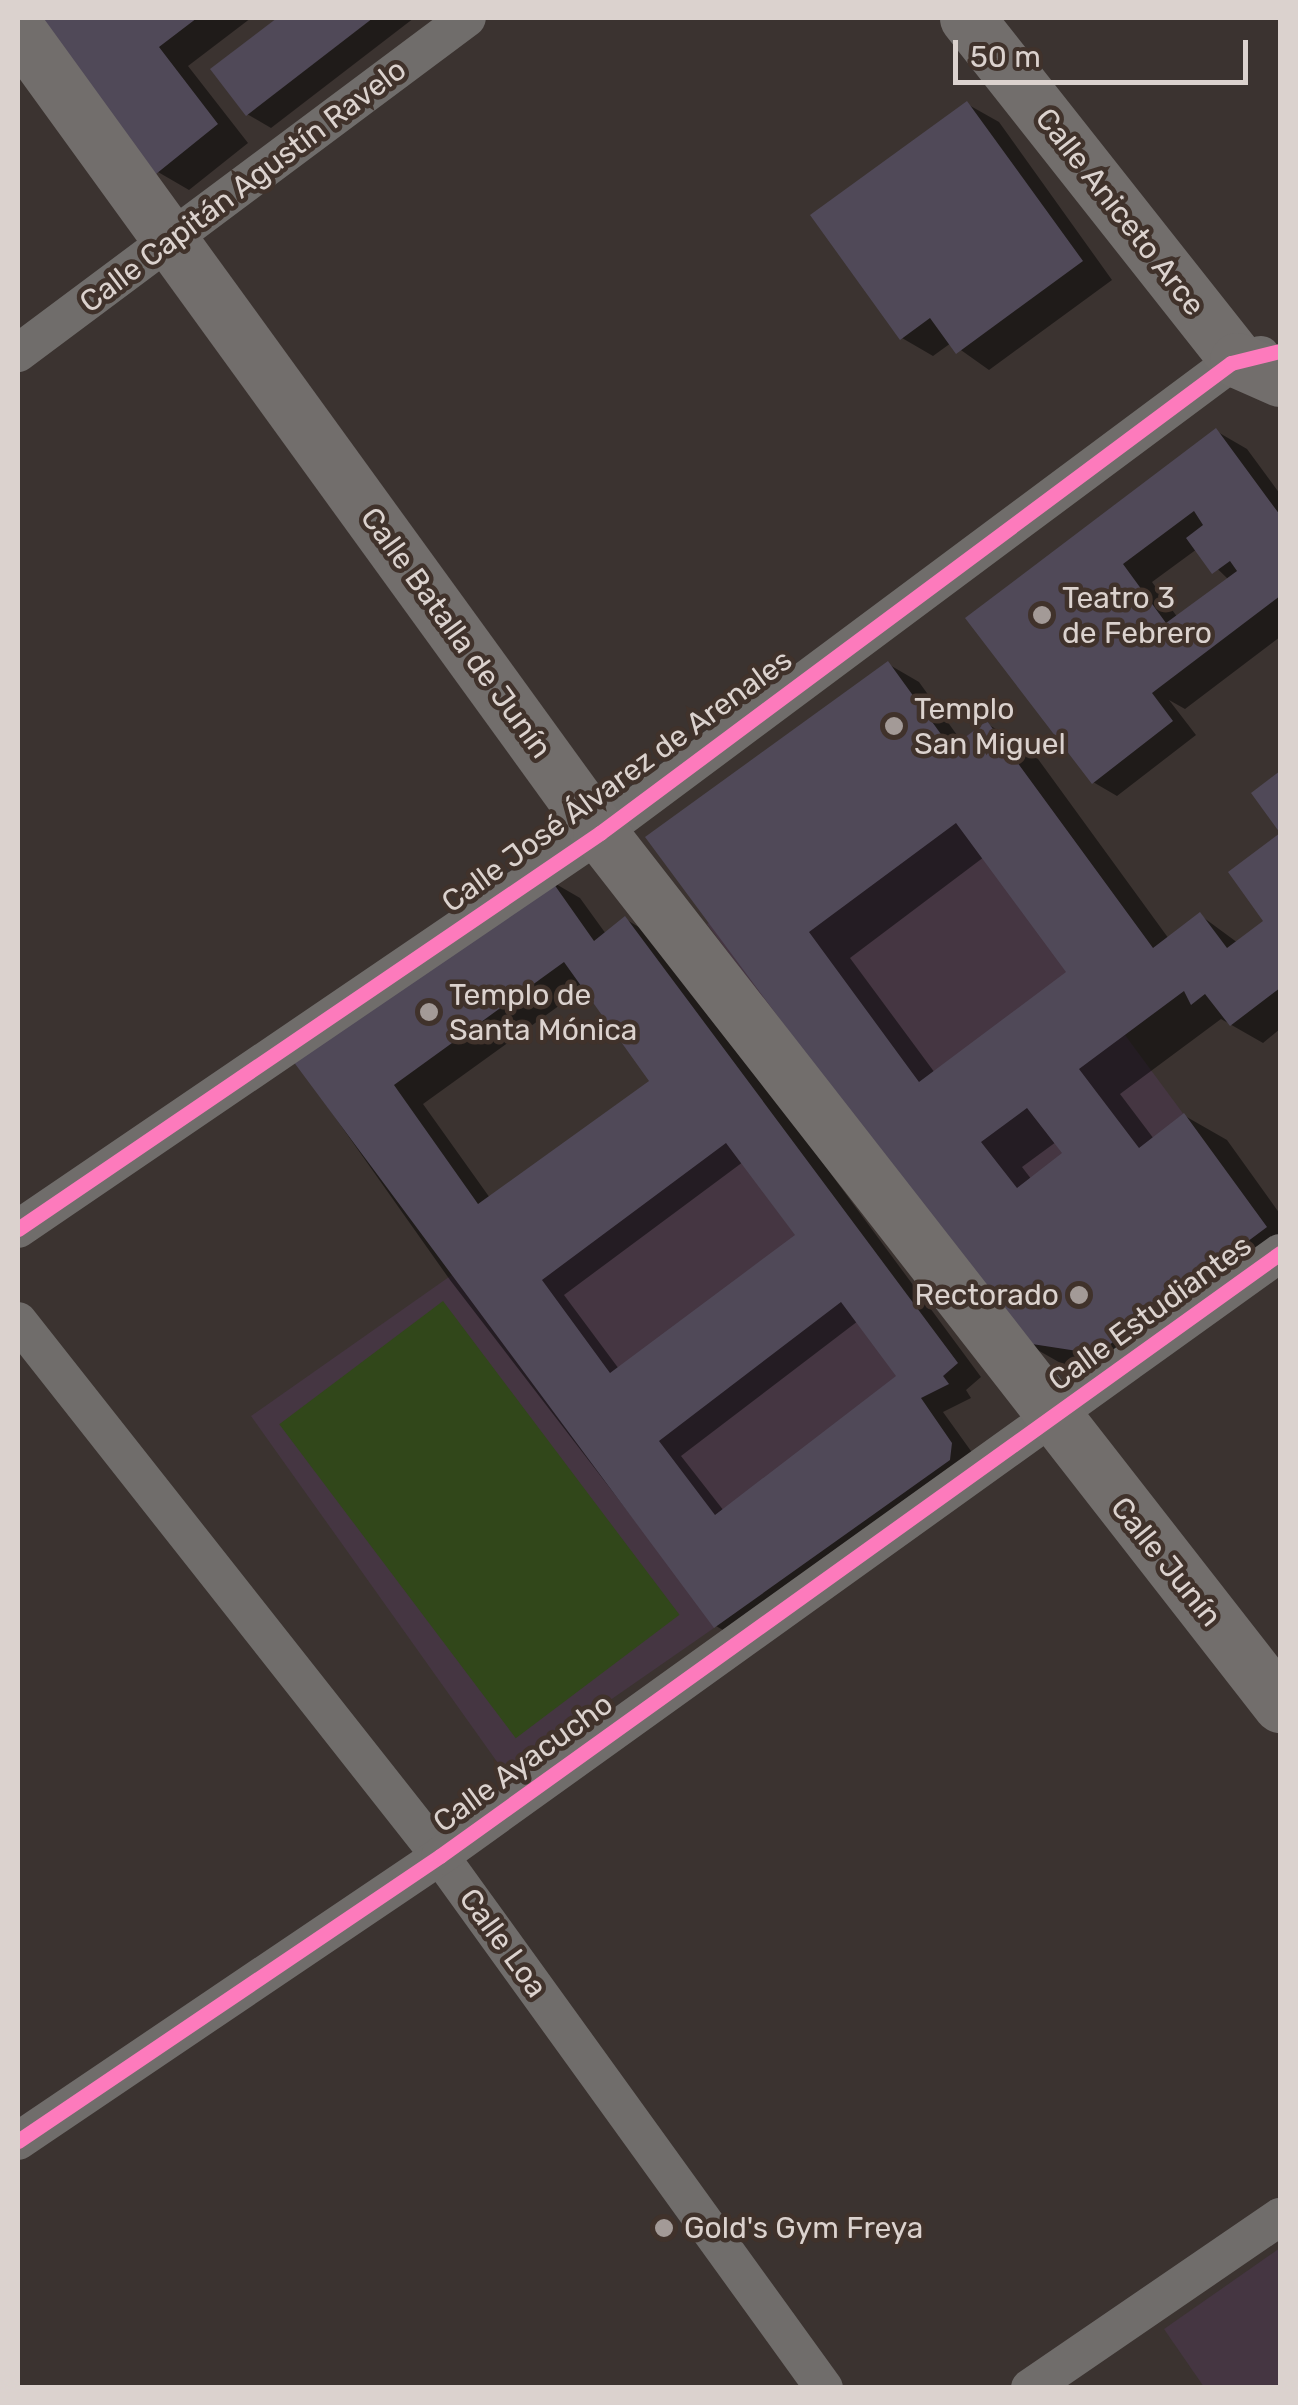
<!DOCTYPE html>
<meta charset="utf-8">
<style>
body{margin:0}
#map{position:relative;width:1298px;height:2405px;overflow:hidden;background:#3b3330;font-family:Rubik,sans-serif}
div>[style]{position:absolute}
[style*='--x']{left:calc(var(--x)*1px);top:calc(var(--y)*1px);width:calc(var(--w)*1px);rotate:calc(var(--a)*1deg)}
.education>*{inset:0;background:#453642}
.green>*{inset:0;background:#31471a;transform-origin:0 0}
.shadow>*{inset:0;background:#0007}
.building>*{inset:0;background:#504958}
.minor>*{height:38px;margin:-19px;padding:0 19px;transform-origin:19px;border-radius:19px;background:#706d6b}
.secondary>*{height:55px;margin:-27.5px;padding:0 27.5px;transform-origin:27.5px;border-radius:27.5px;background:#726e6c}
.cycleway>*{height:15px;margin:-7.5px;padding:0 7.5px;transform-origin:7.5px;border-radius:7.5px;background:#fd7abc}
.dots>*{width:28px;height:28px;translate:-50% -50%;box-sizing:border-box;border:5px solid #40322b;border-radius:50%}
span{translate:-50% -50%;white-space:nowrap;text-align:center;line-height:1.15;-webkit-text-stroke:9px #40322b;paint-order:stroke}
.street-label{font-size:30px;color:#dbd2ce}
.poi-label{font-size:30px;color:#dbd2ce}
.left{translate:0 -50%;text-align:left}
.right{translate:-100% -50%;text-align:right}
.frame{position:absolute;inset:0;border:20px solid #dbd2ce;pointer-events:none}
.scale{position:absolute;left:953px;top:40px;width:295px;height:45px;box-sizing:border-box;border:5px solid #dbd2ce;border-top:0;padding-left:12px;font-size:30px;line-height:35px;white-space:nowrap;color:#dbd2ce;-webkit-text-stroke:8px #40322b;paint-order:stroke}
</style>
<div id="map">
<div class="education">
<div style="clip-path:polygon(987px 721px,1184px 991px,1125px 1035px,1267px 1227px,1097px 1354px,1019px 1342px,707px 924px)"></div>
<div style="clip-path:polygon(738px 1074px,958px 1363px,944px 1376px,949px 1384px,921px 1398px,714px 1628px,505px 1773px,251px 1416px)"></div>
<div style="clip-path:polygon(1280px 2248px,1280px 2387px,1204px 2387px,1164px 2329px)"></div>
</div>
<div class="green">
<div style="left:443px;top:1301px;width:393px;height:205px;rotate:53deg"></div>
</div>
<div class="shadow">
<div style="clip-path:polygon(43px 18px,251px 18px,188px 66px,248px 143px,189px 190px,158px 172px)"></div>
<div style="clip-path:polygon(281px 18px,414px 18px,271px 128px,247px 114px,214px 69px)"></div>
<div style="clip-path:polygon(967px 104px,999px 122px,1112px 280px,989px 370px,951px 343px,933px 356px,902px 338px)"></div>
<div style="clip-path:polygon(evenodd,1216px 431px,1247px 449px,1280px 494px,1280px 637px,1185px 709px,1169px 700px,1196px 735px,1117px 796px,1093px 782px,986px 640px,1216px 431px,1197px 549px,1229px 580px,1178px 618px,1152px 582px,1197px 549px)"></div>
<div style="clip-path:polygon(evenodd,888px 664px,919px 682px,962px 742px,987px 724px,1030px 748px,1169px 939px,1200px 915px,1238px 943px,1267px 921px,1231px 873px,1280px 836px,1280px 1029px,1263px 1043px,1221px 1019px,1120px 1094px,1154px 1139px,1185px 1116px,1227px 1140px,1280px 1214px,1280px 1272px,1140px 1377px,1064px 1365px,1020px 1340px,709px 922px,888px 664px,984px 857px,1070px 973px,935px 1073px,850px 958px,984px 857px,888px 664px,1056px 1142px,1065px 1154px,1032px 1180px,1022px 1167px,1056px 1142px)"></div>
<div style="clip-path:polygon(evenodd,549px 880px,580px 898px,606px 934px,625px 919px,656px 937px,981px 1377px,966px 1390px,971px 1398px,943px 1412px,976px 1458px,740px 1640px,716px 1626px,450px 1280px,296px 1062px,549px 880px,585px 987px,652px 1082px,490px 1198px,423px 1104px,585px 987px,549px 880px,743px 1162px,798px 1236px,619px 1369px,564px 1295px,743px 1162px,549px 880px,858px 1321px,900px 1376px,724px 1511px,681px 1456px,858px 1321px)"></div>
</div>
<div class="building">
<div style="clip-path:polygon(40px 18px,197px 18px,159px 47px,218px 124px,156px 174px)"></div>
<div style="clip-path:polygon(277px 18px,373px 18px,246px 116px,210px 69px)"></div>
<div style="clip-path:polygon(967px 101px,1083px 261px,956px 354px,930px 318px,900px 340px,810px 215px)"></div>
<div style="clip-path:polygon(evenodd,1216px 428px,1280px 515px,1280px 596px,1152px 693px,1173px 721px,1092px 784px,965px 618px,1216px 428px,1194px 511px,1203px 525px,1186px 538px,1212px 574px,1230px 561px,1237px 571px,1166px 623px,1123px 564px,1194px 511px)"></div>
<div style="clip-path:polygon(evenodd,888px 661px,951px 748px,987px 721px,1153px 948px,1200px 912px,1227px 948px,1263px 921px,1228px 872px,1280px 833px,1251px 793px,1280px 771px,1280px 988px,1230px 1026px,1205px 994px,1191px 1005px,1184px 991px,1079px 1069px,1139px 1148px,1184px 1113px,1267px 1227px,1097px 1354px,1019px 1342px,645px 837px,888px 661px,956px 823px,1066px 972px,919px 1082px,809px 932px,956px 823px,888px 661px,1027px 1108px,1062px 1153px,1017px 1188px,981px 1142px,1027px 1108px)"></div>
<div style="clip-path:polygon(evenodd,549px 877px,594px 941px,625px 916px,958px 1363px,943px 1376px,949px 1384px,921px 1398px,952px 1443px,950px 1460px,714px 1628px,293px 1061px,549px 877px,564px 962px,649px 1081px,478px 1204px,394px 1085px,564px 962px,549px 877px,726px 1143px,795px 1235px,610px 1373px,542px 1280px,726px 1143px,549px 877px,841px 1302px,896px 1376px,715px 1515px,659px 1441px,841px 1302px)"></div>
</div>
<div class="minor">
<div style="--x:18;--y:353;--w:560;--a:-36.73"></div>
<div style="--x:18;--y:1229;--w:704;--a:-34.23"></div>
<div style="--x:600;--y:833;--w:787;--a:-36.68"></div>
<div style="--x:1231;--y:363;--w:31;--a:-15"></div>
<div style="--x:18;--y:1321;--w:681;--a:51.73"></div>
<div style="--x:440;--y:1856;--w:656;--a:54.18"></div>
<div style="--x:18;--y:2141;--w:509;--a:-34.03"></div>
<div style="--x:440;--y:1856;--w:1034;--a:-35.67"></div>
<div style="--x:1030;--y:2388;--w:303;--a:-34.4"></div>
</div>
<div class="secondary">
<div style="--x:967;--y:18;--w:436;--a:51.7"></div>
<div style="--x:1237;--y:360;--w:47;--a:23.8"></div>
<div style="--x:18;--y:30;--w:992;--a:54.07"></div>
<div style="--x:600;--y:833;--w:1106;--a:52.05"></div>
</div>
<div class="cycleway">
<div style="--x:18;--y:1229;--w:704;--a:-34.23"></div>
<div style="--x:600;--y:833;--w:787;--a:-36.68"></div>
<div style="--x:1231;--y:363;--w:50;--a:-13.8"></div>
<div style="--x:18;--y:2141;--w:509;--a:-34.03"></div>
<div style="--x:440;--y:1856;--w:1034;--a:-35.67"></div>
</div>
<div class="dots">
<div style="left:1042px;top:615px;background:#a39a97"></div>
<div style="left:894px;top:726px;background:#a39a97"></div>
<div style="left:429px;top:1012px;background:#a39a97"></div>
<div style="left:1079px;top:1295px;background:#a39a97"></div>
<div style="left:664px;top:2228px;background:#a39a97"></div>
</div>
<div class="street-label">
<span style="left:243px;top:186px;rotate:-37deg">Calle Capitán Agustín Ravelo</span>
<span style="left:1120px;top:212px;rotate:52deg">Calle Aniceto Arce</span>
<span style="left:456px;top:633px;rotate:54deg">Calle Batalla de Junín</span>
<span style="left:617px;top:781px;rotate:-36deg">Calle José Álvarez de Arenales</span>
<span style="left:1150px;top:1313px;rotate:-36deg">Calle Estudiantes</span>
<span style="left:1166px;top:1562px;rotate:51deg">Calle Junín</span>
<span style="left:523px;top:1763px;rotate:-36deg">Calle Ayacucho</span>
<span style="left:503px;top:1943px;rotate:54deg">Calle Loa</span>
</div>
<div class="poi-label">
<span class="left" style="left:1062px;top:615px">Teatro 3<br>de Febrero</span>
<span class="left" style="left:914px;top:726px">Templo<br>San Miguel</span>
<span class="left" style="left:449px;top:1012px">Templo de<br>Santa Mónica</span>
<span class="right" style="left:1059px;top:1295px">Rectorado</span>
<span class="left" style="left:684px;top:2228px">Gold's Gym Freya</span>
</div>
<div class="frame"></div>
<div class="scale">50 m</div>
</div>
